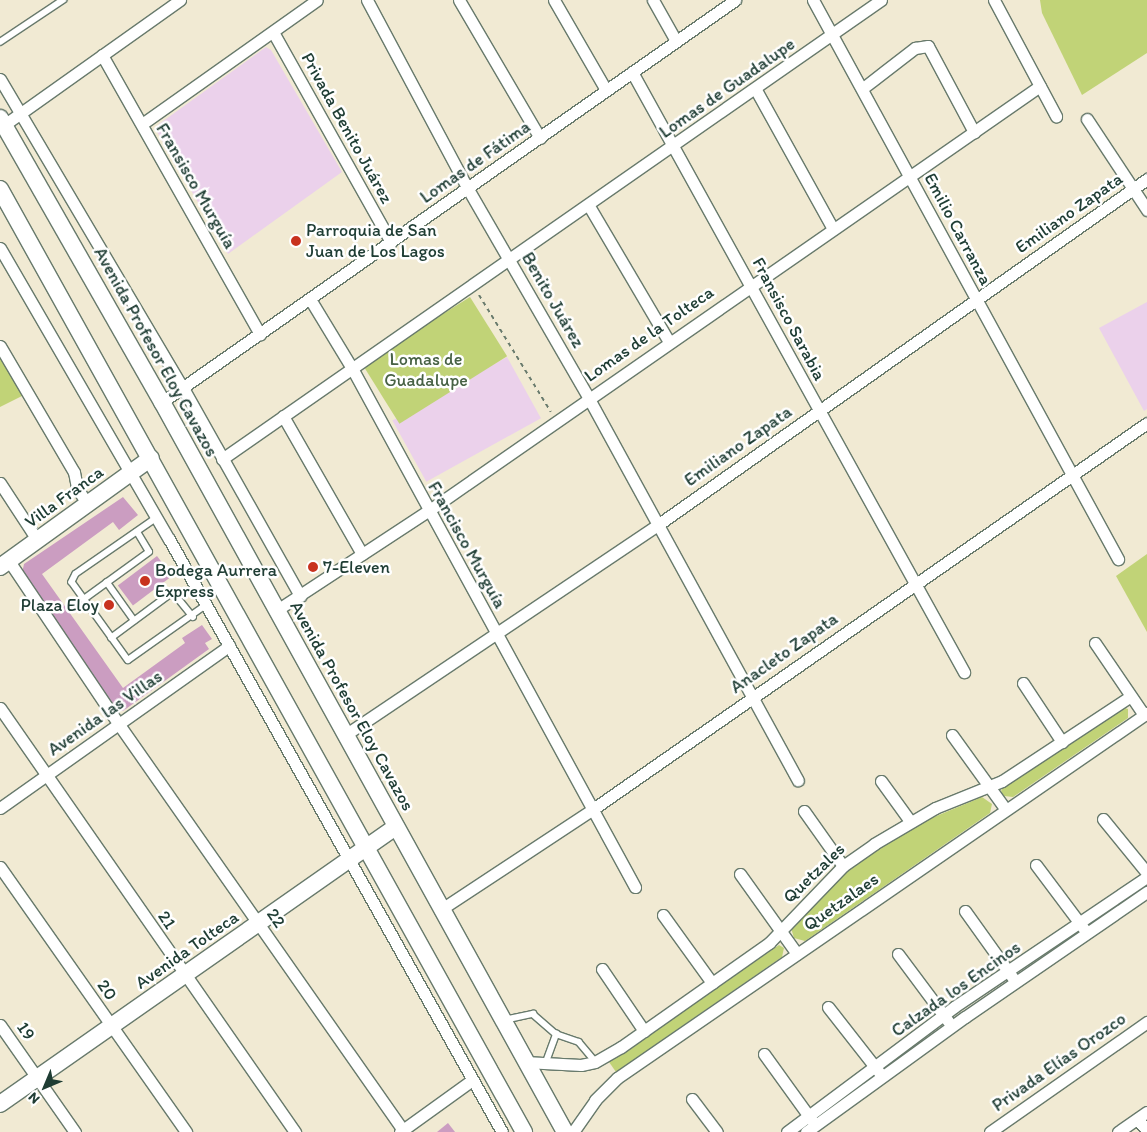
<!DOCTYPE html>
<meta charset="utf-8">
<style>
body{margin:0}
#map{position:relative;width:1147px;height:1132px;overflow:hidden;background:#f1ead3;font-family:Itim,sans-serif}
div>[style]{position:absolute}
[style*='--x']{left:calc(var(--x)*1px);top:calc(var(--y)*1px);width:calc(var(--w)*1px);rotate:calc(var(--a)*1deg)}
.built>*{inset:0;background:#ebd1eb;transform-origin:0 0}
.green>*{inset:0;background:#c1d377;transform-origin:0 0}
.building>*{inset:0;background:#cb9dc1;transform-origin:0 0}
.path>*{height:2px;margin-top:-1px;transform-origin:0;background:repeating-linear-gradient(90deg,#687a6c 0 4px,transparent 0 8px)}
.roads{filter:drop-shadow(1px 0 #687a6c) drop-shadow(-1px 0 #687a6c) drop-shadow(0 1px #687a6c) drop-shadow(0 -1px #687a6c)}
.lane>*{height:5.5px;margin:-2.75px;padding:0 2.75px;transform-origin:2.75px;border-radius:2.75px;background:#fff}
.street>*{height:11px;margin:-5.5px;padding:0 5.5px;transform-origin:5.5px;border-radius:5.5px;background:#fff}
.secondary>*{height:16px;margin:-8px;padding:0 8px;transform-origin:8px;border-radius:8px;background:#fff}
.dots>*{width:14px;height:14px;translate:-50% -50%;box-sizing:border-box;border:2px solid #fff;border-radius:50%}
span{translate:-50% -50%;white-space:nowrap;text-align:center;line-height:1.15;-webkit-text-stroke:5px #fff;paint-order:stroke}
.street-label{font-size:18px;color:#1f3d34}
.poi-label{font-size:18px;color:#1f3d34}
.left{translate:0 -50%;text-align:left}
.right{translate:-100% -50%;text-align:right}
.park-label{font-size:18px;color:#486245}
.north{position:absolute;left:20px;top:1062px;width:50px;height:50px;-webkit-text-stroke:4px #fff;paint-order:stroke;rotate:225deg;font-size:14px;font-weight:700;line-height:20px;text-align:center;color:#1f3d34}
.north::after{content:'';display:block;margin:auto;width:18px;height:22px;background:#1f3d34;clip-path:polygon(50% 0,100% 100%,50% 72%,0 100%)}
</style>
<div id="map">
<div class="built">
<div style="clip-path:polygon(266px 47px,271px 50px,342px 172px,228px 254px,156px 130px,159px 124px)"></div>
<div style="clip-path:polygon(1147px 302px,1147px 409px,1144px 411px,1099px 328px)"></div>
<div style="left:507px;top:357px;width:70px;height:131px;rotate:61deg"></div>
</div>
<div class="green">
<div style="clip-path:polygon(1040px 0,1147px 0,1147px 53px,1082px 95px,1042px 13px)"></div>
<div style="left:470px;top:297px;width:70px;height:127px;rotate:58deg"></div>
<div style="clip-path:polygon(0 358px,24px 395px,0 407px)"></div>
<div style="clip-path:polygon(1147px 554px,1147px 632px,1116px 576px)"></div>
<div style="clip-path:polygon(1122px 707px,1128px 709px,1128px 718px,1013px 797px,1004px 796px,1001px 791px,1004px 786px)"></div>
<div style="clip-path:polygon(982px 797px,992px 804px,990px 813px,805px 941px,794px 938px,791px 928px,849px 869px,910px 827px)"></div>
<div style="clip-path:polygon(779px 945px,784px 948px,782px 957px,616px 1072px,609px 1062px)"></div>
</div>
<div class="building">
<div style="clip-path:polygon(123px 497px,138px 515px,119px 530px,113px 522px,42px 574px,123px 688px,185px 643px,182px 638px,202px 625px,212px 639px,205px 643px,209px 649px,123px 711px,116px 709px,22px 573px,24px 564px)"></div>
<div style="left:157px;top:556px;width:25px;height:49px;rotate:53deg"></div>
<div style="clip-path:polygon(448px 1123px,455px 1132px,437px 1132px)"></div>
</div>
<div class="path">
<div style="--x:479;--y:295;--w:137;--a:58.4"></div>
</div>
<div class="roads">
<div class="lane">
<div style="--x:0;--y:42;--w:76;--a:-33.7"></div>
<div style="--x:157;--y:518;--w:98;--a:145.3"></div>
<div style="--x:76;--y:574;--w:9;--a:117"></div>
<div style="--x:72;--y:582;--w:96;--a:54.3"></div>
<div style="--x:128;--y:660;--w:95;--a:-35.2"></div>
<div style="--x:107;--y:582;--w:47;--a:54.6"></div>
<div style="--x:84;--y:599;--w:80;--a:-35.9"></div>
<div style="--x:149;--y:552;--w:23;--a:-121"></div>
<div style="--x:111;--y:638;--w:77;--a:-36.6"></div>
<div style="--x:173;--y:592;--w:32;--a:51"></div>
<div style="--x:504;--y:1020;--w:30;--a:-12"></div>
<div style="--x:533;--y:1014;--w:30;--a:41"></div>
<div style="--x:556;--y:1034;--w:24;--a:19"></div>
<div style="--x:579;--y:1042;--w:25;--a:50"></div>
<div style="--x:546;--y:1062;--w:30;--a:-70"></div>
</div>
<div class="street">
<div style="--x:367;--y:0;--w:214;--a:61.9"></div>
<div style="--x:468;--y:189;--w:240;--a:60"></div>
<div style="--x:588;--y:397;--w:437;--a:61.3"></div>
<div style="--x:459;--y:0;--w:160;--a:59.6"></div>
<div style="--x:554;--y:0;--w:104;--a:60"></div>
<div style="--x:653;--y:0;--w:47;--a:60.7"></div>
<div style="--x:813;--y:0;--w:637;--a:61.38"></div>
<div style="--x:994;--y:0;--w:132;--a:61.9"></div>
<div style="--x:273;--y:32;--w:241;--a:60.7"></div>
<div style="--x:102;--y:55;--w:321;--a:60.5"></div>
<div style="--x:632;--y:72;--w:686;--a:61.04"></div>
<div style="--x:0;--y:79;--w:359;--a:59.4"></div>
<div style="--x:183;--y:388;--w:239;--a:60.6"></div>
<div style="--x:863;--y:88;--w:66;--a:-37.6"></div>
<div style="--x:915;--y:48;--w:13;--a:-9"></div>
<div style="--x:928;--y:46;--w:98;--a:61.9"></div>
<div style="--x:756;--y:90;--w:159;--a:61"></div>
<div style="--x:1087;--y:119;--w:109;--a:56.6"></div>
<div style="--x:142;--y:124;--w:214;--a:-35.3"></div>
<div style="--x:4;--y:125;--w:216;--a:-35.4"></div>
<div style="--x:589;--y:206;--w:158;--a:59.5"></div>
<div style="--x:0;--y:248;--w:337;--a:59.9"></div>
<div style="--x:169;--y:539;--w:680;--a:60.68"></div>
<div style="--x:310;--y:299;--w:83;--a:58.8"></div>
<div style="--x:353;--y:370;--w:589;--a:61.39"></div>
<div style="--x:0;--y:346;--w:146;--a:59.6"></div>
<div style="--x:74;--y:472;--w:16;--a:79"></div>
<div style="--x:77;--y:488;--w:20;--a:57"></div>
<div style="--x:162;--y:402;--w:700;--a:-35.05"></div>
<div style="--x:283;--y:416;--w:159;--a:60.2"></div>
<div style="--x:222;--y:459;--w:803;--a:-34.86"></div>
<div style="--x:0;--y:483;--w:69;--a:56.8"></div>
<div style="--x:9;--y:561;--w:199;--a:56.1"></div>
<div style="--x:120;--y:726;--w:493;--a:55"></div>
<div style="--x:277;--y:610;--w:181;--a:-33.3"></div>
<div style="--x:428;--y:511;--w:745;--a:-34.78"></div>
<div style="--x:1095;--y:643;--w:87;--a:55.8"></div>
<div style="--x:1023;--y:683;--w:71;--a:56.5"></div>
<div style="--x:0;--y:708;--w:517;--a:55.17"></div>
<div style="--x:345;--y:735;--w:378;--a:-33.9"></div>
<div style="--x:659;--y:524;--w:598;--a:-35.26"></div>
<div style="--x:952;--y:735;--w:92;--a:54.2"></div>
<div style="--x:881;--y:781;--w:49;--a:54.1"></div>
<div style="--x:0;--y:808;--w:281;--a:-35.3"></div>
<div style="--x:804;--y:811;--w:67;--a:54.7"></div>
<div style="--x:1103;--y:819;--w:70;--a:50.8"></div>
<div style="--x:1036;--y:865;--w:80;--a:53.1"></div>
<div style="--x:0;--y:867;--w:324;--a:54.9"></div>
<div style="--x:740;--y:874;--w:98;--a:54.5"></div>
<div style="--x:440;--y:910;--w:183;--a:-33.4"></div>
<div style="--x:593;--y:809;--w:675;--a:-34.87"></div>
<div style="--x:965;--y:911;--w:82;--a:54.4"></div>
<div style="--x:663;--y:915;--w:84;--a:54.2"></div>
<div style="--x:898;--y:954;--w:84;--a:53.3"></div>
<div style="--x:602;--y:969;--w:75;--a:55.9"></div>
<div style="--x:828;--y:1007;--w:83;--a:51.9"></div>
<div style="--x:0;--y:1025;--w:131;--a:55"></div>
<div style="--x:764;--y:1054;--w:84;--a:54.2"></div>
<div style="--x:525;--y:1062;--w:56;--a:3.1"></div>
<div style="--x:581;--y:1065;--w:14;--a:-12"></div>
<div style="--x:595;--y:1062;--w:30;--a:-30"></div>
<div style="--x:621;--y:1047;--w:181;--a:-35.1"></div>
<div style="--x:769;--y:943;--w:107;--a:-46.1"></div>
<div style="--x:843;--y:866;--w:38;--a:-35"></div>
<div style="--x:874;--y:844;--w:71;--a:-30.5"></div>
<div style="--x:935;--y:808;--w:72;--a:-21.9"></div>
<div style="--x:1002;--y:781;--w:154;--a:-33.4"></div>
<div style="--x:692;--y:1099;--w:41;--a:52.9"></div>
<div style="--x:1137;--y:1119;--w:15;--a:48"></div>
<div style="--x:400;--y:1132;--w:89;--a:-35.8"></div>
<div style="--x:573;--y:1132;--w:39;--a:-55"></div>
<div style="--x:595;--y:1100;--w:31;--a:-45"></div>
<div style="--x:617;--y:1078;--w:644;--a:-34.55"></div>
<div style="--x:787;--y:1132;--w:209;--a:-36.8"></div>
<div style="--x:954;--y:1007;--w:233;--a:-34"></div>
<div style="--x:806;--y:1132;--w:196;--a:-35.9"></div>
<div style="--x:965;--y:1017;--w:221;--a:-34.5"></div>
<div style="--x:990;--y:1132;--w:192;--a:-35"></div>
<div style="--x:1118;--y:1132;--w:35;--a:-35"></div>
</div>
<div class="secondary">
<div style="--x:0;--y:118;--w:327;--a:60.3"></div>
<div style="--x:162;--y:402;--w:834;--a:61.1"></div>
<div style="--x:0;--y:189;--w:1079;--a:60.94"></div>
<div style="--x:0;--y:567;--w:186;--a:-35.8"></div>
<div style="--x:0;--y:1104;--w:482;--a:-35"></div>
</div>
</div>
<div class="dots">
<div style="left:296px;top:241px;background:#c8321e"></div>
<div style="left:313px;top:567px;background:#c8321e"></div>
<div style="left:145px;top:581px;background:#c8321e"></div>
<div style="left:109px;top:605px;background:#c8321e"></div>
</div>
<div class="street-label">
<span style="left:727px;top:88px;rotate:-35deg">Lomas de Guadalupe</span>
<span style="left:347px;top:128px;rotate:61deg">Privada Benito Juárez</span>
<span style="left:475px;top:162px;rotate:-35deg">Lomas de Fátima</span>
<span style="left:196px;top:186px;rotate:60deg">Fransisco Murguía</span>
<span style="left:1069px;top:213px;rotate:-35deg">Emiliano Zapata</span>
<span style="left:958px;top:229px;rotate:62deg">Emilio Carranza</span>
<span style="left:553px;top:300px;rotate:60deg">Benito Juárez</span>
<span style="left:789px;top:319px;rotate:62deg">Fransisco Sarabia</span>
<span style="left:649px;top:334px;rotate:-35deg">Lomas de la Tolteca</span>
<span style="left:156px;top:352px;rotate:61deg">Avenida Profesor Eloy Cavazos</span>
<span style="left:738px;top:446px;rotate:-35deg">Emiliano Zapata</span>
<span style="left:64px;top:497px;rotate:-36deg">Villa Franca</span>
<span style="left:467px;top:545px;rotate:61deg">Francisco Murguía</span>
<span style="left:784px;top:653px;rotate:-35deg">Anacleto Zapata</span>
<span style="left:352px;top:706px;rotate:61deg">Avenida Profesor Eloy Cavazos</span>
<span style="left:105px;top:713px;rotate:-35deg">Avenida las Villas</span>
<span style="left:814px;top:873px;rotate:-44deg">Quetzales</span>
<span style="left:841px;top:902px;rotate:-35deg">Quetzalaes</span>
<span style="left:276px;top:918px;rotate:55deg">22</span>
<span style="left:167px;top:920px;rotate:56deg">21</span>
<span style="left:187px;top:950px;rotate:-35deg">Avenida Tolteca</span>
<span style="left:956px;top:989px;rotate:-35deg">Calzada los Encinos</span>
<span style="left:107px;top:990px;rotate:55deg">20</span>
<span style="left:26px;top:1031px;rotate:55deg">19</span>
<span style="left:1059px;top:1062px;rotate:-35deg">Privada Elías Orozco</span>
</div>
<div class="poi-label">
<span class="left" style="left:306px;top:241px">Parroquia de San<br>Juan de Los Lagos</span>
<span class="left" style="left:323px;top:567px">7-Eleven</span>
<span class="left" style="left:155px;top:581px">Bodega Aurrera<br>Express</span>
<span class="right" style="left:99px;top:605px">Plaza Eloy</span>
</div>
<div class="park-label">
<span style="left:426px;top:370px">Lomas de<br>Guadalupe</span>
</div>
<div class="north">N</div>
</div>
